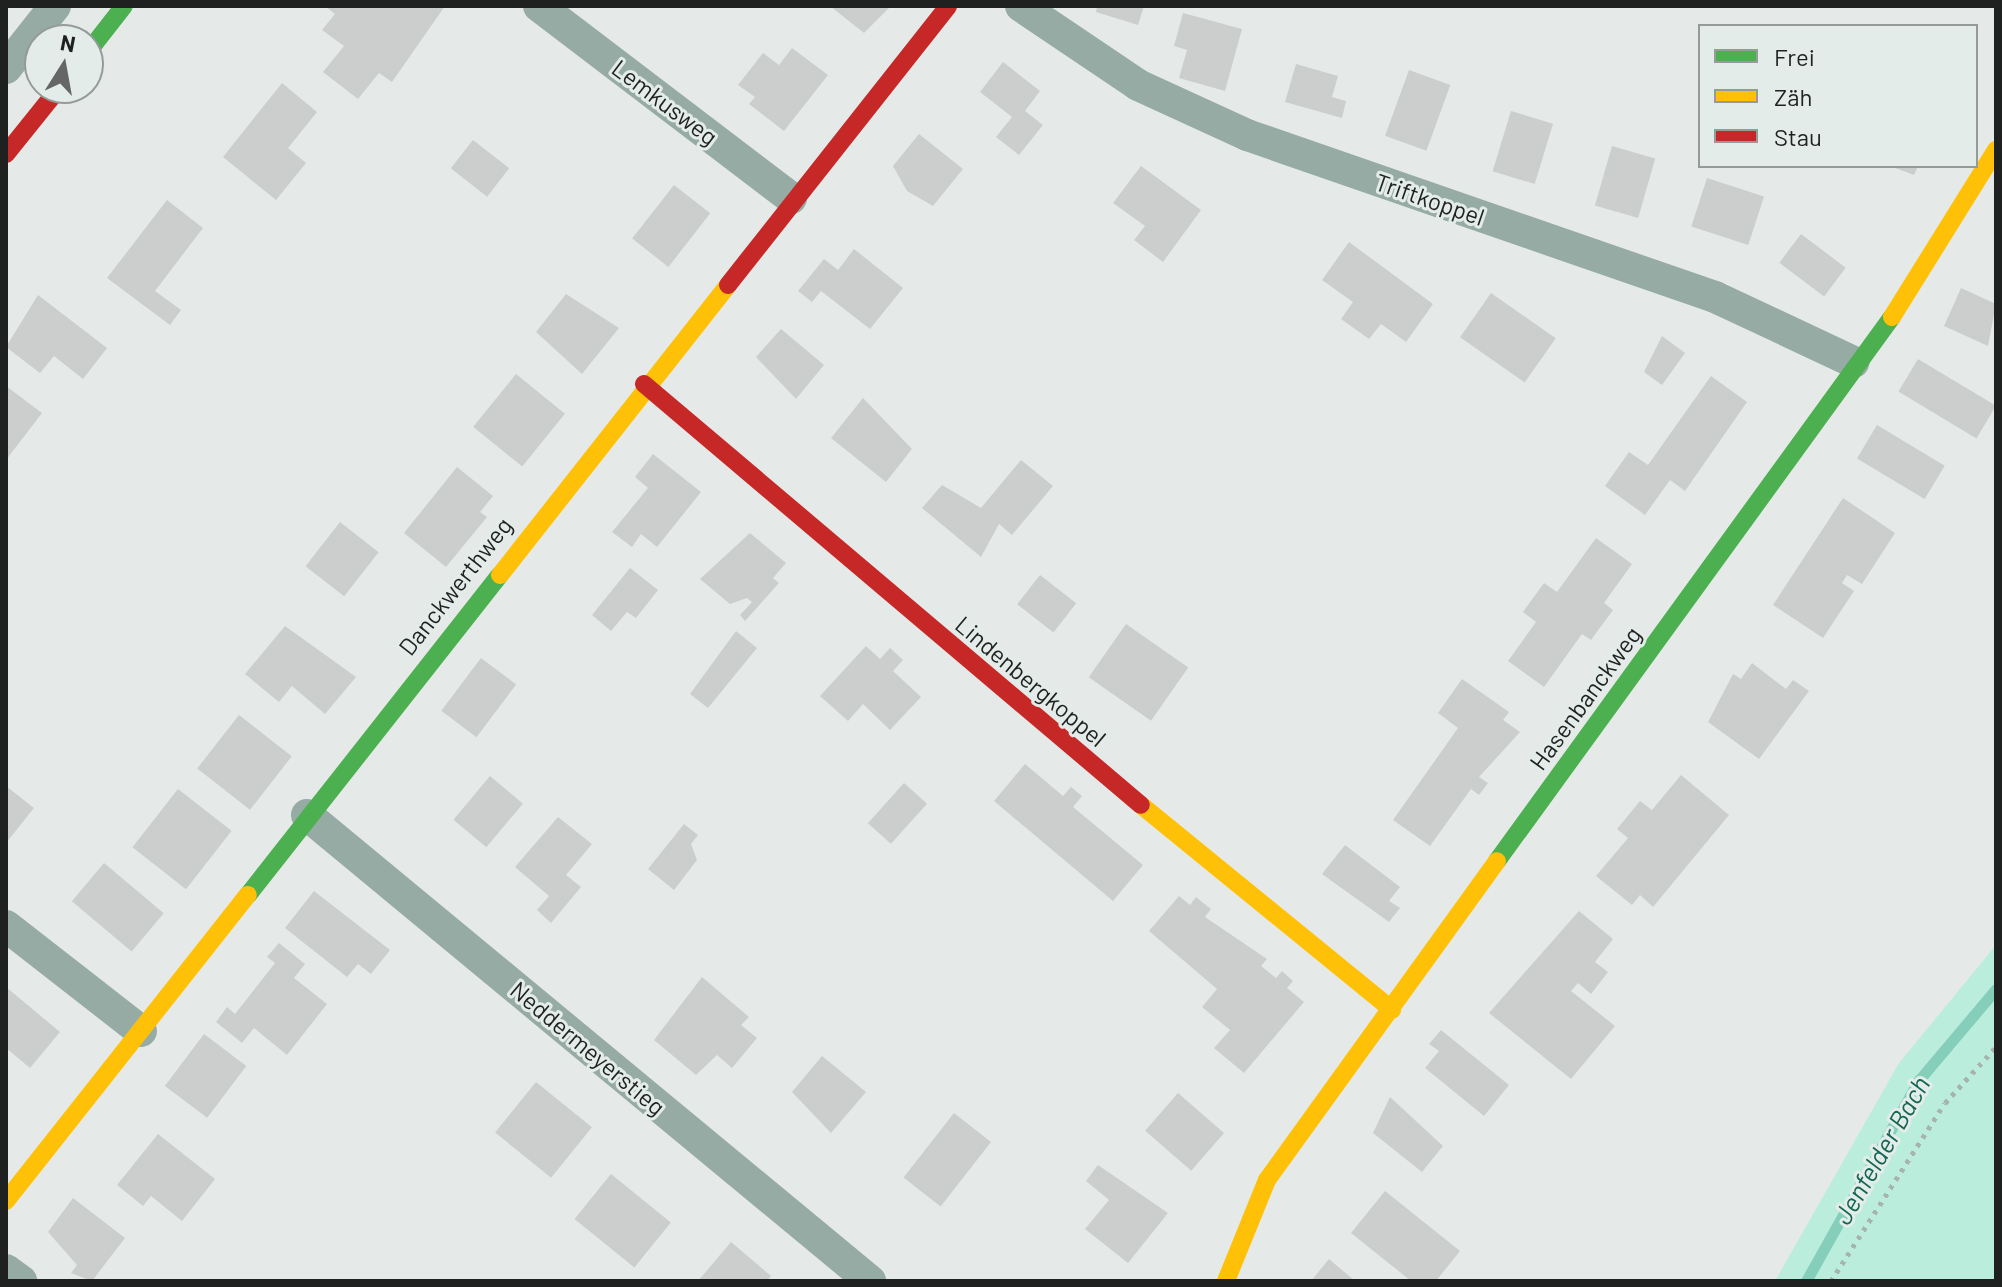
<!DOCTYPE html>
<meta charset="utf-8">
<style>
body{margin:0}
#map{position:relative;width:2002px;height:1287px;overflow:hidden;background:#e5eae8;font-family:Barlow,sans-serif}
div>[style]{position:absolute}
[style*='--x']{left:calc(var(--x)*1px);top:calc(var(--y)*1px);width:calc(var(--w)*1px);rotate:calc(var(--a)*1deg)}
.green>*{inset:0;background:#bbeddc}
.stream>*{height:11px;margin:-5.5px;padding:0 5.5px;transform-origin:5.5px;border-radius:5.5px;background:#85cfba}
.building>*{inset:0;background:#cbcecd;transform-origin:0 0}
.path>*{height:5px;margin-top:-2.5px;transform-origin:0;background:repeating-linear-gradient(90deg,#a6b3ae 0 4px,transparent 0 10px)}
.street>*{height:32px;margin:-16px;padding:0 16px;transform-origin:16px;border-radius:16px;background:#97aba5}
.fast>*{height:18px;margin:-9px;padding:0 9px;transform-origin:9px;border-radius:9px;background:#4caf50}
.slow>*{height:18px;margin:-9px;padding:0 9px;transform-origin:9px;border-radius:9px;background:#ffc107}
.jam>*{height:18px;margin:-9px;padding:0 9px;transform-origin:9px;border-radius:9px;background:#c62828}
span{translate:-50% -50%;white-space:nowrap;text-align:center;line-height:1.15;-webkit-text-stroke:6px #e3ece9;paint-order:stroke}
.street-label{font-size:24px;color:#1e2120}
.water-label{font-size:26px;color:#136652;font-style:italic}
.frame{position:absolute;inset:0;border:8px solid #1e2120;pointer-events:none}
.legend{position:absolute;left:1698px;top:24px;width:280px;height:144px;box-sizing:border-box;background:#e3ece9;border:2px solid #949b99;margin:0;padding:10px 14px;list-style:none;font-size:24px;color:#1e2120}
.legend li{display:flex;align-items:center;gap:16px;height:40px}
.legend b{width:40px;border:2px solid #949b99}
.north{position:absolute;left:24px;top:24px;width:80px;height:80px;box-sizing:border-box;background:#e3ece9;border:2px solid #949b99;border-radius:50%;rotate:11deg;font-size:22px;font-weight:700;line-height:32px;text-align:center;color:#1e2120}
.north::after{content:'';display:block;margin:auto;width:28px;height:36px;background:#646766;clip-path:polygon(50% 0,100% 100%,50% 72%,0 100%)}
</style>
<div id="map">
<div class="green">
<div style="clip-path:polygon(1996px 945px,1996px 1281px,1775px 1281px,1899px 1063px)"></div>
</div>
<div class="stream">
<div style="--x:1806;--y:1281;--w:231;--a:-60.7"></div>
<div style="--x:1919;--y:1080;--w:119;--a:-49.8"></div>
</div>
<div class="building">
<div style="clip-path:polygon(325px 6px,445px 6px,392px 82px,379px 73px,358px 99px,323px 72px,344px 46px,322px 30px,335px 14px)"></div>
<div style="clip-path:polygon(830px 6px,891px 6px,864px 33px)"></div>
<div style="clip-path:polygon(1097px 6px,1144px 6px,1138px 25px,1096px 12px)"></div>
<div style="clip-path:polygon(1183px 13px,1242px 29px,1225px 91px,1179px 78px,1187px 50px,1174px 46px)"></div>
<div style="clip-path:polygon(792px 48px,828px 75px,784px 131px,749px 104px,755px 97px,738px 85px,763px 53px,779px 65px)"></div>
<div style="clip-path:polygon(1003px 62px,1040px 91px,1025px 111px,1043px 125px,1019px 155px,996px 137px,1012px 117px,980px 92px)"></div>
<div style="clip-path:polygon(1296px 64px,1338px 76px,1332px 97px,1346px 101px,1342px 118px,1285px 102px)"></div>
<div style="left:1409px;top:70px;width:44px;height:70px;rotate:20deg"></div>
<div style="clip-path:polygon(282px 83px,317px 112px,288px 148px,306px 163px,276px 200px,223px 157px)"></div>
<div style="left:1511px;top:111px;width:44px;height:63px;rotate:17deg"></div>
<div style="clip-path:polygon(919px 134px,963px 169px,933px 206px,907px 191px,893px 166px)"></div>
<div style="left:473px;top:140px;width:46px;height:36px;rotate:38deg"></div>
<div style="left:1612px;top:146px;width:45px;height:62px;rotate:16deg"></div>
<div style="clip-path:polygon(1141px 166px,1201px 210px,1163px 262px,1134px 240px,1145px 226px,1113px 203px)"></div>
<div style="clip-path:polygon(1890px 166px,1918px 166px,1914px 175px)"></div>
<div style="left:1707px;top:178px;width:60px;height:51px;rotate:18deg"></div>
<div style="left:674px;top:185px;width:46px;height:68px;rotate:38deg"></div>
<div style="clip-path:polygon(167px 200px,203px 228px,155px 291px,181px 310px,170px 325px,107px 278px)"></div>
<div style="left:1801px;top:234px;width:56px;height:36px;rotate:37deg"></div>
<div style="clip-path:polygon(1349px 242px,1433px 304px,1406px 342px,1381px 324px,1369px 339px,1341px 319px,1353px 302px,1322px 280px)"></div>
<div style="clip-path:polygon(854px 249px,903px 288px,870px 329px,821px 291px,812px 302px,798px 291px,824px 259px,838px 270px)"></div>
<div style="clip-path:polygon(1961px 288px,1996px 304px,1988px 346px,1944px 326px)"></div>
<div style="left:1491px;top:293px;width:79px;height:54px;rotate:35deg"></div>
<div style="clip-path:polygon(566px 294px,619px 328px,582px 374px,536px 332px)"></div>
<div style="clip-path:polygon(38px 295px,107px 348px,83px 379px,54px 356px,40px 373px,6px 347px)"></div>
<div style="clip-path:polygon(781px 329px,824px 365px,796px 399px,756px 357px)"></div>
<div style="clip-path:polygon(1662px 336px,1685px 353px,1662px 385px,1644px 372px)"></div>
<div style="left:1918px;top:359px;width:91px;height:38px;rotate:31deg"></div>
<div style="left:516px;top:374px;width:63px;height:68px;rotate:39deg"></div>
<div style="clip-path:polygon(1711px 376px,1747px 402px,1685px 491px,1670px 480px,1645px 515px,1605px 486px,1629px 452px,1648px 465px)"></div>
<div style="clip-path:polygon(6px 386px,42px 413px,6px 460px)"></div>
<div style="clip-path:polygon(863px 398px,912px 449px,886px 482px,831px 438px)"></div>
<div style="left:1877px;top:425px;width:79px;height:39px;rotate:31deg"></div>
<div style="clip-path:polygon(653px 454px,701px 492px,657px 547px,641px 534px,632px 547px,612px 532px,648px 488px,635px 477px)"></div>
<div style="clip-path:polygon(1021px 460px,1053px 486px,1012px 535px,999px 524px,981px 557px,922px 508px,942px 485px,981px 508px)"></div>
<div style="clip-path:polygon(457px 467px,493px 496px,480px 512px,487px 517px,446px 567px,404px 533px)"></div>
<div style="clip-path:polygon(1843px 498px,1895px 533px,1862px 584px,1847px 575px,1842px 583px,1854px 591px,1823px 638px,1773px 605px)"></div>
<div style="left:340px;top:522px;width:49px;height:56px;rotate:38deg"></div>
<div style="clip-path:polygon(750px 533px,786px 563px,773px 578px,779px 583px,745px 621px,740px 615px,752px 602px,747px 598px,730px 604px,700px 579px)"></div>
<div style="clip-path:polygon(1596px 538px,1632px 564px,1604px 603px,1613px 610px,1591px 640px,1582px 634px,1544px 687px,1508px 661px,1536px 622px,1523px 612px,1544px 583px,1557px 592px)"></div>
<div style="clip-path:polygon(630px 568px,658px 590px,636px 618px,627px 612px,611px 631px,592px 615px)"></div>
<div style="left:1040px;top:575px;width:46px;height:37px;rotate:38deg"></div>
<div style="left:1126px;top:624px;width:76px;height:65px;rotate:35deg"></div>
<div style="clip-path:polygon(285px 626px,356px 677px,325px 714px,292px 686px,279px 702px,245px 674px)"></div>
<div style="clip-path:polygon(736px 631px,757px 648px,708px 708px,690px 694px)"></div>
<div style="clip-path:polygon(866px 646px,880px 659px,890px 648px,903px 660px,893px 671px,921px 697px,890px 730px,863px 704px,848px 721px,820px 696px)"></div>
<div style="left:481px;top:658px;width:44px;height:66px;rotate:37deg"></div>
<div style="clip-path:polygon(1752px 663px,1786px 689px,1793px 680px,1809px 691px,1759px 759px,1708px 722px,1733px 674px,1741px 679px)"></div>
<div style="clip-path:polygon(1462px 679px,1509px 712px,1503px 720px,1520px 732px,1479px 777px,1488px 783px,1479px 795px,1471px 789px,1430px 846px,1393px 820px,1458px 728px,1438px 713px)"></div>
<div style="left:239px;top:715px;width:67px;height:68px;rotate:38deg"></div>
<div style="clip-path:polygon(1025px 764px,1063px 796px,1071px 787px,1082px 796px,1073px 807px,1143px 865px,1113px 901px,994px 801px)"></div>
<div style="clip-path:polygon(1681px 775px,1729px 815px,1653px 907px,1640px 895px,1632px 905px,1596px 876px,1628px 838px,1617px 829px,1640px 801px,1652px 810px)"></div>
<div style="left:490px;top:776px;width:43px;height:57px;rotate:40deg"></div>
<div style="left:904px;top:783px;width:31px;height:54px;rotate:42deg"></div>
<div style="clip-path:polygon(6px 786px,34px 808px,6px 843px)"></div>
<div style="left:178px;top:789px;width:68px;height:74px;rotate:38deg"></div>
<div style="clip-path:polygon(558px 817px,592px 844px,566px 875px,581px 887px,551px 923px,537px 910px,549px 896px,515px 867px)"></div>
<div style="clip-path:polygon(684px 824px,698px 835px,691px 844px,697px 860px,674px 890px,648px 869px)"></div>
<div style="clip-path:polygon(1345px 845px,1400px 887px,1389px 901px,1400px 908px,1389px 922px,1322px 874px)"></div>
<div style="left:104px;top:863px;width:78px;height:50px;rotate:40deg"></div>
<div style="clip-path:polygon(314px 891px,390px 950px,371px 974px,358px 964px,347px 977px,285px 928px)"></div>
<div style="clip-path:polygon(1179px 896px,1190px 905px,1196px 897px,1211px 909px,1205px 917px,1267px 959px,1261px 966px,1276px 978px,1282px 971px,1293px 981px,1287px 988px,1304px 1002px,1244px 1073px,1214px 1048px,1230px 1030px,1202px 1007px,1217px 989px,1149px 931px)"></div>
<div style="clip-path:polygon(1579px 911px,1613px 939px,1595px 962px,1608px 972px,1591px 994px,1578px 983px,1571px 991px,1615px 1026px,1571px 1079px,1489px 1013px)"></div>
<div style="clip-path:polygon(279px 943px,305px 964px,294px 978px,327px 1004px,287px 1055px,254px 1028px,242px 1043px,216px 1022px,227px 1007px,235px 1014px,275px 963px,267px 957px)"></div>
<div style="clip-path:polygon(702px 977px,749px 1017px,741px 1025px,757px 1038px,732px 1068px,717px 1055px,696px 1075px,654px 1040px)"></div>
<div style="clip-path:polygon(6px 987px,60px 1032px,30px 1068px,6px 1048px)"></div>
<div style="clip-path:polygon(1441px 1030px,1509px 1085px,1484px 1116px,1425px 1068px,1439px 1051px,1429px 1044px)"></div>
<div style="left:204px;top:1034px;width:53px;height:65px;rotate:37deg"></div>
<div style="clip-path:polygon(822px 1056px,866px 1092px,831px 1133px,792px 1092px)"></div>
<div style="left:536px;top:1082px;width:72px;height:65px;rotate:39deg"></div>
<div style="left:1178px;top:1093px;width:61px;height:50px;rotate:41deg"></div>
<div style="clip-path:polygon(1390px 1097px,1443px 1146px,1422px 1172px,1373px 1133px)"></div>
<div style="left:954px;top:1113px;width:47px;height:82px;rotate:38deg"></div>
<div style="clip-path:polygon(158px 1134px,215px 1179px,182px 1221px,151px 1196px,143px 1206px,117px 1185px)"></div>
<div style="clip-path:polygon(1098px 1165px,1168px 1213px,1128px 1263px,1085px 1229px,1109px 1200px,1086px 1181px)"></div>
<div style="left:611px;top:1174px;width:77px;height:58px;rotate:39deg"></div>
<div style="clip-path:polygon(1385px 1191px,1460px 1251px,1436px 1281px,1411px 1281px,1351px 1233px)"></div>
<div style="clip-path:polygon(73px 1198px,125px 1238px,92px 1281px,71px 1273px,77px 1265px,48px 1232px)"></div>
<div style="clip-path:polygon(731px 1242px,771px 1276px,767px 1281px,698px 1281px)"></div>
<div style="clip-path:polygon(1329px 1259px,1355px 1281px,1311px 1281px)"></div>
</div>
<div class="path">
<div style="--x:1831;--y:1281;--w:211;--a:-57.4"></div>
<div style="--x:1945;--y:1103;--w:76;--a:-47.7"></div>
</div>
<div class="street">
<div style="--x:539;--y:6;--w:317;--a:37.3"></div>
<div style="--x:1021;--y:6;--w:141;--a:34"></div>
<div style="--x:1138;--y:85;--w:120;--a:24.6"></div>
<div style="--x:1247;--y:135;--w:495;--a:19.1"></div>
<div style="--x:1715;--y:297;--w:153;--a:25.1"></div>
<div style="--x:6;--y:68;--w:79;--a:-51.7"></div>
<div style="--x:307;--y:815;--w:731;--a:39.61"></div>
<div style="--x:6;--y:926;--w:171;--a:37.9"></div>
<div style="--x:6;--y:1270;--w:19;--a:36"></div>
</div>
<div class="fast">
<div style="--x:88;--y:52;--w:58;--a:-52"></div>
<div style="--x:1497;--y:861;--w:672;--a:-54.02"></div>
<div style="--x:248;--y:895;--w:407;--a:-51.8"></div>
</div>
<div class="slow">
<div style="--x:1892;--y:317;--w:197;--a:-58.1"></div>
<div style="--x:500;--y:575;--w:369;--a:-51.8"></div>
<div style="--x:1141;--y:805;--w:324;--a:39.2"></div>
<div style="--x:6;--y:1201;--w:390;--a:-51.7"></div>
<div style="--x:1226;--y:1281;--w:109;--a:-67.9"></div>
<div style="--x:1267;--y:1180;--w:393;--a:-54.2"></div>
</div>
<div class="jam">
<div style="--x:6;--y:154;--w:85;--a:-51.2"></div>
<div style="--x:728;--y:285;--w:355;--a:-51.7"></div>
<div style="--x:644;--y:384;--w:651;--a:40.27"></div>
</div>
<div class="street-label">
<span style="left:665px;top:102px;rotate:37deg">Lemkusweg</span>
<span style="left:1430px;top:199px;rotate:19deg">Triftkoppel</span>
<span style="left:455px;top:586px;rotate:-52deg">Danckwerthweg</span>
<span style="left:1031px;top:681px;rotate:40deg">Lindenbergkoppel</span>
<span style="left:1585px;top:698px;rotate:-54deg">Hasenbanckweg</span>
<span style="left:588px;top:1048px;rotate:40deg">Neddermeyerstieg</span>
</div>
<div class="water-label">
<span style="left:1881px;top:1150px;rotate:-60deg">Jenfelder Bach</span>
</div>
<div class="frame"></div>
<ul class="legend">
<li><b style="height:10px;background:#4caf50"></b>Frei</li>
<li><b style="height:10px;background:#ffc107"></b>Zäh</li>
<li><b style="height:10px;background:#c62828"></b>Stau</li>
</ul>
<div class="north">N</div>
</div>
